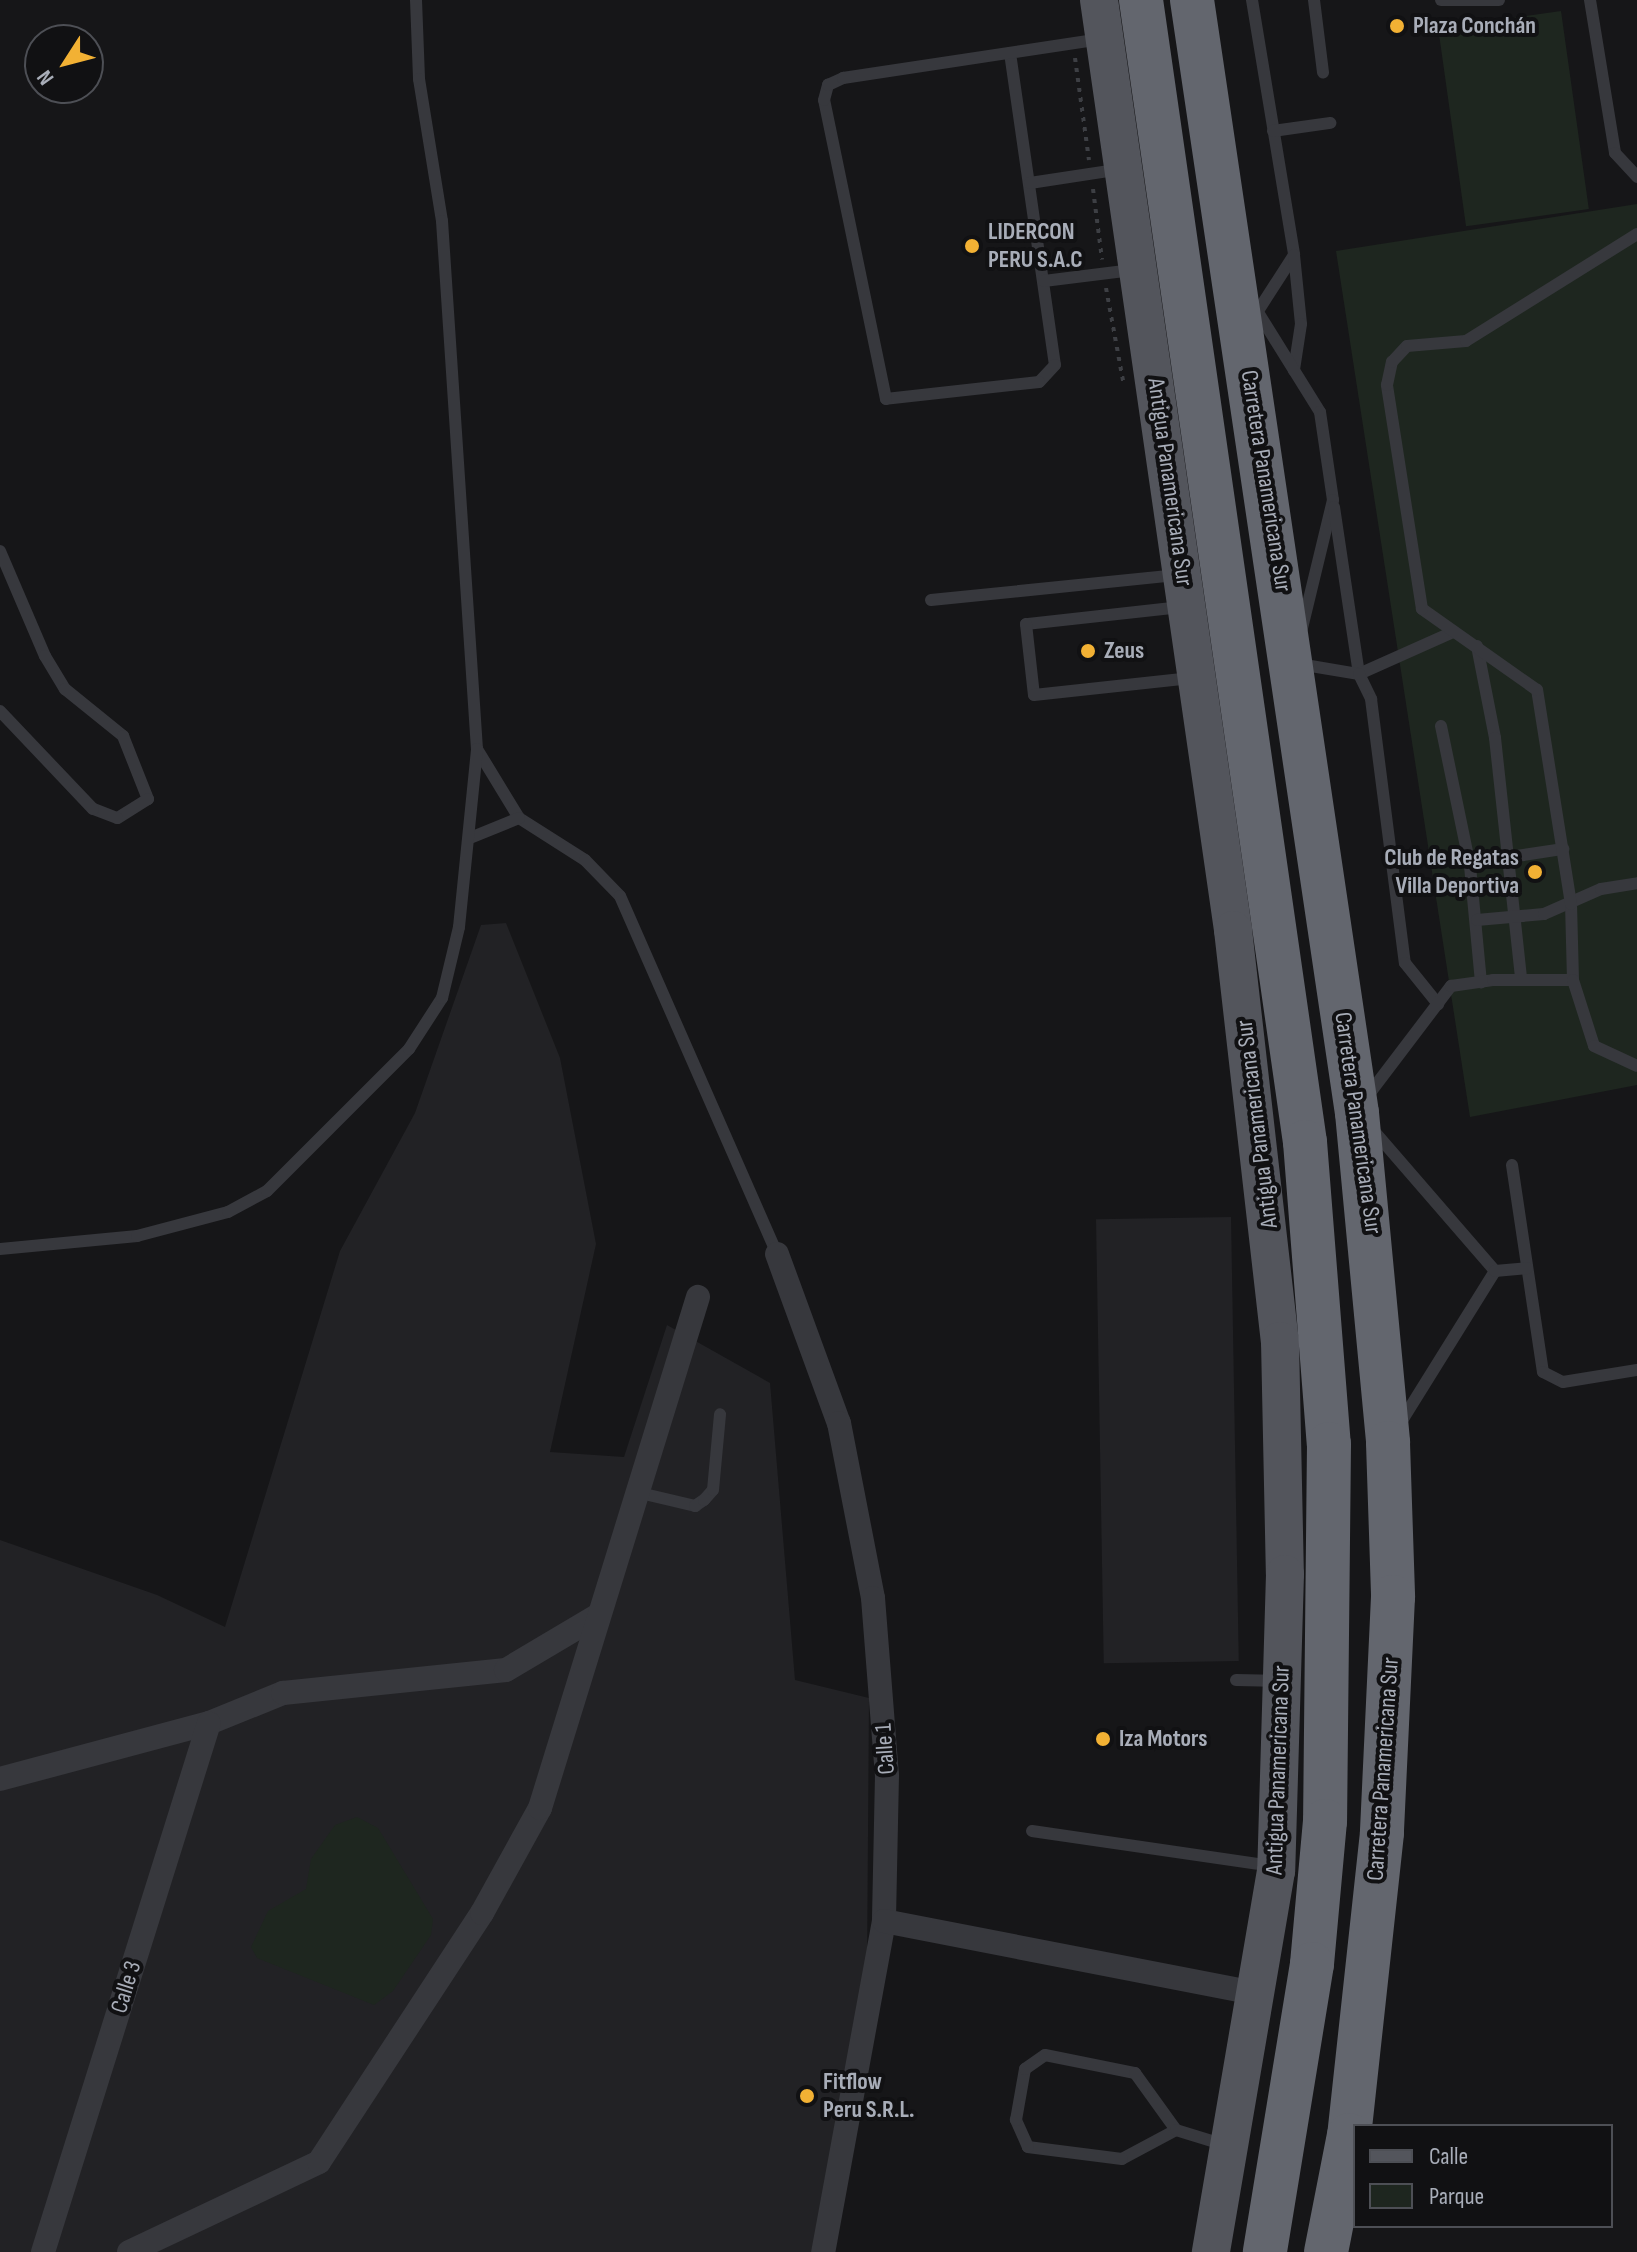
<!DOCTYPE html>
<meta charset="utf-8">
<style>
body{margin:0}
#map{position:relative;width:1637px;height:2252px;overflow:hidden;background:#161618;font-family:"Sofia Sans Condensed",sans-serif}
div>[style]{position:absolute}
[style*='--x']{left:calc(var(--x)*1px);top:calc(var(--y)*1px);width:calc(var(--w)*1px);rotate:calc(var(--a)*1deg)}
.built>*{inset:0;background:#222225;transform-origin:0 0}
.green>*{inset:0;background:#1e261f;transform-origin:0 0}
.path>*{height:4px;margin-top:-2px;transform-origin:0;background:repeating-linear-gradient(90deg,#3d3f44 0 4px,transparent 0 10px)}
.lane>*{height:12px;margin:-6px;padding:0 6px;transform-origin:6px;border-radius:6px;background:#37383d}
.street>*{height:24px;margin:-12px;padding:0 12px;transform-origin:12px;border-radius:12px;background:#37383d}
.primary>*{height:38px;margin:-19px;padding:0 19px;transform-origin:19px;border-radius:19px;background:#53555c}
.highway>*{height:44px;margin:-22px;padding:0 22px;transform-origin:22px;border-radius:22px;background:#63666e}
.dots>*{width:22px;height:22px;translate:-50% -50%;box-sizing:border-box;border:4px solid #111113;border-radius:50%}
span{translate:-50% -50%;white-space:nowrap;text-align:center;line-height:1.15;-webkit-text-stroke:8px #111113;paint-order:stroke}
.poi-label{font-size:24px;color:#a8adb8;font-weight:700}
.left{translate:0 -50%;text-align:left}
.right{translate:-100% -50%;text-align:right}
.street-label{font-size:24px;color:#a8adb8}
.legend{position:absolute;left:1353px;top:2124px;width:260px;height:104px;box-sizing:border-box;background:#111113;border:2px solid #4d4f55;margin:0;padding:10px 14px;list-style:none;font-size:24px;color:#a8adb8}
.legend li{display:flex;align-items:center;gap:16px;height:40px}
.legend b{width:40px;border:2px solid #4d4f55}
.north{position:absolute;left:24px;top:24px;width:80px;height:80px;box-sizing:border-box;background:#111113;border:2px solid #4d4f55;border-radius:50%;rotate:234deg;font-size:22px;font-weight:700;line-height:32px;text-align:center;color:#a8adb8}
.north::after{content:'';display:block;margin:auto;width:28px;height:36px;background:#f2b134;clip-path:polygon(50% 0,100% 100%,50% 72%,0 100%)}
</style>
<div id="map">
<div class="built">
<div style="clip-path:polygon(506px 923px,560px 1058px,596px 1244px,550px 1452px,624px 1457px,667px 1325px,770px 1383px,795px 1680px,869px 1698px,867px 1969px,814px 2252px,0 2252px,0 1540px,157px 1595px,225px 1627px,340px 1251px,415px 1113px,481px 925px)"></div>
<div style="left:1231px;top:1217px;width:444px;height:135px;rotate:89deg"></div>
</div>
<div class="green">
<div style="left:1561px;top:11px;width:200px;height:124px;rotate:82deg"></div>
<div style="clip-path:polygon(1637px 204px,1637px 1085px,1470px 1117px,1336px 251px)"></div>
<div style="clip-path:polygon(357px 1817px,378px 1828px,433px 1919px,431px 1935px,393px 1991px,374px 2005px,257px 1958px,251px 1947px,268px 1911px,306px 1889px,311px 1859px,335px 1825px)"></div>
</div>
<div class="path">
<div style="--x:1075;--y:58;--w:103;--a:82.2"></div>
<div style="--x:1093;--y:189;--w:71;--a:82.7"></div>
<div style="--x:1106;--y:288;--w:95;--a:79.6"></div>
</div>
<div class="lane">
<div style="--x:416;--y:0;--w:79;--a:87.8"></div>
<div style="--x:419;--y:79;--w:144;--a:80.8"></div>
<div style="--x:442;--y:221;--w:529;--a:86.21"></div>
<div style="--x:477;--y:749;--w:81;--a:58.7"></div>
<div style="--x:519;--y:818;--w:78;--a:32.5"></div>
<div style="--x:585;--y:860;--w:50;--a:45.8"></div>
<div style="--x:620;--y:896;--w:391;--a:66.3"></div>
<div style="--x:1252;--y:0;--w:258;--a:80.6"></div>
<div style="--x:1294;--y:255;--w:74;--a:122.8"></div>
<div style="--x:1314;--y:0;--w:73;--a:82.9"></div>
<div style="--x:1441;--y:0;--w:58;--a:0"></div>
<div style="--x:1590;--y:0;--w:155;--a:80.7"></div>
<div style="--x:1615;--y:153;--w:33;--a:47"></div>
<div style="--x:1010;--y:53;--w:315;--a:81.8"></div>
<div style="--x:1055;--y:365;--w:23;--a:133"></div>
<div style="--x:1039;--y:382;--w:154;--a:173.7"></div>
<div style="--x:886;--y:399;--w:305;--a:-101.7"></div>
<div style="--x:824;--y:100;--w:16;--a:-75"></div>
<div style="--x:828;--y:85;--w:17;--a:-25"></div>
<div style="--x:843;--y:78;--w:261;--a:-8.6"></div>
<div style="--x:1273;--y:131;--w:58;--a:-8"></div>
<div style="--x:1030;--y:183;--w:92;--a:-8.7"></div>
<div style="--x:1294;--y:255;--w:69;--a:84.2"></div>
<div style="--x:1301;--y:324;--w:47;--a:98.7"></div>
<div style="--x:1044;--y:281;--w:89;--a:-7.1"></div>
<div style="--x:1254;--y:306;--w:125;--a:58.1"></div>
<div style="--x:1320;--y:412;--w:89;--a:81.6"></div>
<div style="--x:1333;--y:500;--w:132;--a:103.6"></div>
<div style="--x:1334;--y:507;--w:169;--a:81.5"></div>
<div style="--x:1359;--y:674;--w:103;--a:-24.1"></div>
<div style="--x:0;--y:551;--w:114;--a:66.8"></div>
<div style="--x:45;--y:656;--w:39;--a:59"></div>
<div style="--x:65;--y:689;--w:75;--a:39"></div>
<div style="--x:123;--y:736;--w:68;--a:68.4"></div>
<div style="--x:148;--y:799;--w:36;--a:148"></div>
<div style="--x:117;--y:818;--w:26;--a:-159"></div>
<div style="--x:93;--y:809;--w:135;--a:-133.5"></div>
<div style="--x:931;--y:600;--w:246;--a:-5.8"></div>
<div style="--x:1181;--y:607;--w:156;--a:173.7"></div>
<div style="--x:1026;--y:624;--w:71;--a:83.6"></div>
<div style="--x:1034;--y:695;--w:158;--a:-6.2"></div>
<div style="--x:1477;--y:646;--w:94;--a:78.9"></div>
<div style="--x:1495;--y:738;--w:241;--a:83.8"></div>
<div style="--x:1299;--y:664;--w:61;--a:9.5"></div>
<div style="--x:1359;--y:674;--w:28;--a:64"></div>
<div style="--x:1371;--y:699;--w:266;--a:82.7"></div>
<div style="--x:1405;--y:963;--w:53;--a:51.2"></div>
<div style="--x:1441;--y:726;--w:143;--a:78.3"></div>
<div style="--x:1470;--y:866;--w:117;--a:84.6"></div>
<div style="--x:470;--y:838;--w:53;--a:-22.2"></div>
<div style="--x:1510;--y:857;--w:54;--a:-8.6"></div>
<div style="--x:1477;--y:920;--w:67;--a:-5.1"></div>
<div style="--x:1544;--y:914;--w:62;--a:-23.7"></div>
<div style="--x:1601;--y:889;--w:36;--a:-9"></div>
<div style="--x:1573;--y:980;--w:76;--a:-91.5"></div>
<div style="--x:1571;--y:904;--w:217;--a:-99"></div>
<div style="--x:1537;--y:690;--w:141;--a:-144.8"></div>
<div style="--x:1422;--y:609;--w:227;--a:-98.9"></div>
<div style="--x:1387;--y:385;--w:24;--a:-78"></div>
<div style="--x:1392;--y:362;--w:22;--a:-47"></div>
<div style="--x:1407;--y:346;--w:59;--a:-4.8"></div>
<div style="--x:1466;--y:341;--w:202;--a:-32"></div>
<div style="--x:1366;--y:1098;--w:141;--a:-52.8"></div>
<div style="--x:1451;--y:986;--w:42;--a:-8.1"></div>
<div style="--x:1493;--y:980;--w:80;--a:0"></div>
<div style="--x:1573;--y:980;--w:69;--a:72.3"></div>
<div style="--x:1594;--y:1046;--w:47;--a:24.9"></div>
<div style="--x:1373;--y:1130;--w:186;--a:49.1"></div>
<div style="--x:1495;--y:1271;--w:184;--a:121.9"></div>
<div style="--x:1512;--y:1165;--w:209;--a:81.5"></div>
<div style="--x:1543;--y:1372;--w:22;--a:27"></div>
<div style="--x:1563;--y:1382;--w:75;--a:-9.2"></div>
<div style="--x:0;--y:1249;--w:138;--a:-5.4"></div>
<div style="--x:137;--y:1236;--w:94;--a:-14.8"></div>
<div style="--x:228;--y:1212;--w:44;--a:-28.3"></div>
<div style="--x:267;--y:1191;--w:201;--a:-45"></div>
<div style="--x:409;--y:1049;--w:61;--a:-57.1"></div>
<div style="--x:442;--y:998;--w:73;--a:-76.5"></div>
<div style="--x:459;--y:927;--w:179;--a:-84.2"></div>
<div style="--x:1495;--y:1271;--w:32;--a:-5"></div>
<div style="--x:636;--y:1492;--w:61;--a:13.3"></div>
<div style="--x:695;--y:1506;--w:11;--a:-34"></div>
<div style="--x:704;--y:1500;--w:13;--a:-48"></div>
<div style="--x:713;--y:1490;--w:76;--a:-84.7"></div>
<div style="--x:1236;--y:1680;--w:43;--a:1.3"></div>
<div style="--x:1032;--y:1831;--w:244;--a:8.3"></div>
<div style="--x:1176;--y:2130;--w:61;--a:151.8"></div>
<div style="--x:1122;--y:2159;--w:95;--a:-172.7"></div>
<div style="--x:1028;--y:2147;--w:30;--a:-114"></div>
<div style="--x:1016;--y:2120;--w:52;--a:-80"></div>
<div style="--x:1025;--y:2069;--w:24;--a:-35"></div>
<div style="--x:1045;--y:2055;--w:92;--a:11.3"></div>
<div style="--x:1135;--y:2073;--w:70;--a:54.3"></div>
<div style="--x:1176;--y:2130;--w:51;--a:17"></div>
</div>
<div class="street">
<div style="--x:777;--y:1254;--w:180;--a:69.9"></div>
<div style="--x:839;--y:1423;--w:178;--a:79"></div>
<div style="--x:873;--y:1598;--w:178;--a:85.5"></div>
<div style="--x:887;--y:1775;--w:146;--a:91.2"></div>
<div style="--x:884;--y:1921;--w:337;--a:100.4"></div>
<div style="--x:0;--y:1779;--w:216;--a:-15"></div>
<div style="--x:209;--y:1723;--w:80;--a:-22.1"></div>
<div style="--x:283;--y:1693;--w:224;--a:-5.9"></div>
<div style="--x:506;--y:1670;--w:106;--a:-30.7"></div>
<div style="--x:884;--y:1921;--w:382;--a:11"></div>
<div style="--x:43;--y:2252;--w:554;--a:-72.58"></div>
<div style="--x:129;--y:2252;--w:210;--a:-25.3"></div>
<div style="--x:319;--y:2162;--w:298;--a:-56.8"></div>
<div style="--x:482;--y:1913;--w:120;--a:-61.1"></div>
<div style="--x:540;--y:1808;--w:535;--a:-72.82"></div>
</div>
<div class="primary">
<div style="--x:1099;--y:0;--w:940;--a:81.8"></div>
<div style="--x:1233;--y:930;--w:414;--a:83.5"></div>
<div style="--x:1280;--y:1341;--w:233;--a:88.8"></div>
<div style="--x:1285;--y:1574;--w:297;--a:91.7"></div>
<div style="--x:1276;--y:1871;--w:387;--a:99.7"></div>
</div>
<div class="highway">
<div style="--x:1141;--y:0;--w:1154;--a:81.83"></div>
<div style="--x:1305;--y:1142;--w:303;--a:85.5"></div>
<div style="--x:1329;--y:1444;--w:377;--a:90.6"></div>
<div style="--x:1325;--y:1821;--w:144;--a:95.2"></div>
<div style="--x:1312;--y:1964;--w:292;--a:99.3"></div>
<div style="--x:1192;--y:0;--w:1125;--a:81.57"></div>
<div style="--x:1357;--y:1113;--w:331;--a:84.6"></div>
<div style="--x:1388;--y:1443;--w:154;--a:88.1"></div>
<div style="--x:1393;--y:1597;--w:236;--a:92.7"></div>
<div style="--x:1382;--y:1833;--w:304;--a:96.2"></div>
<div style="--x:1349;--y:2135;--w:119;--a:101.1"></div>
</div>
<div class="dots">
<div style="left:1397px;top:26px;background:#f2b134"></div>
<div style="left:972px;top:246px;background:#f2b134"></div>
<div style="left:1088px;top:651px;background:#f2b134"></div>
<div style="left:1535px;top:872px;background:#f2b134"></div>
<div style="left:1103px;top:1739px;background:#f2b134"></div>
<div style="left:807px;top:2096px;background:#f2b134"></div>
</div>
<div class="poi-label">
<span class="left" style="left:1413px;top:26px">Plaza Conchán</span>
<span class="left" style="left:988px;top:246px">LIDERCON<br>PERU S.A.C</span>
<span class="left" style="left:1104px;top:651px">Zeus</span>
<span class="right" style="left:1519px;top:872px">Club de Regatas<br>Villa Deportiva</span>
<span class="left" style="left:1119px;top:1739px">Iza Motors</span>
<span class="left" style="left:823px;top:2096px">Fitflow<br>Peru S.R.L.</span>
</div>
<div class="street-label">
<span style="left:1266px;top:481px;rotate:81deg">Carretera Panamericana Sur</span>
<span style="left:1170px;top:482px;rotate:82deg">Antigua Panamericana Sur</span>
<span style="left:1358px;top:1123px;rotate:82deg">Carretera Panamericana Sur</span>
<span style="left:1257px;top:1124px;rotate:-97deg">Antigua Panamericana Sur</span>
<span style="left:885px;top:1749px;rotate:-94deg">Calle 1</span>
<span style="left:1383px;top:1769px;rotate:-86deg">Carretera Panamericana Sur</span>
<span style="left:1278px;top:1770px;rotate:-88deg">Antigua Panamericana Sur</span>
<span style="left:126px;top:1987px;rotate:-73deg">Calle 3</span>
</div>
<ul class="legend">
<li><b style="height:10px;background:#53555c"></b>Calle</li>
<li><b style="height:22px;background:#1e261f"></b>Parque</li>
</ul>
<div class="north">N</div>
</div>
